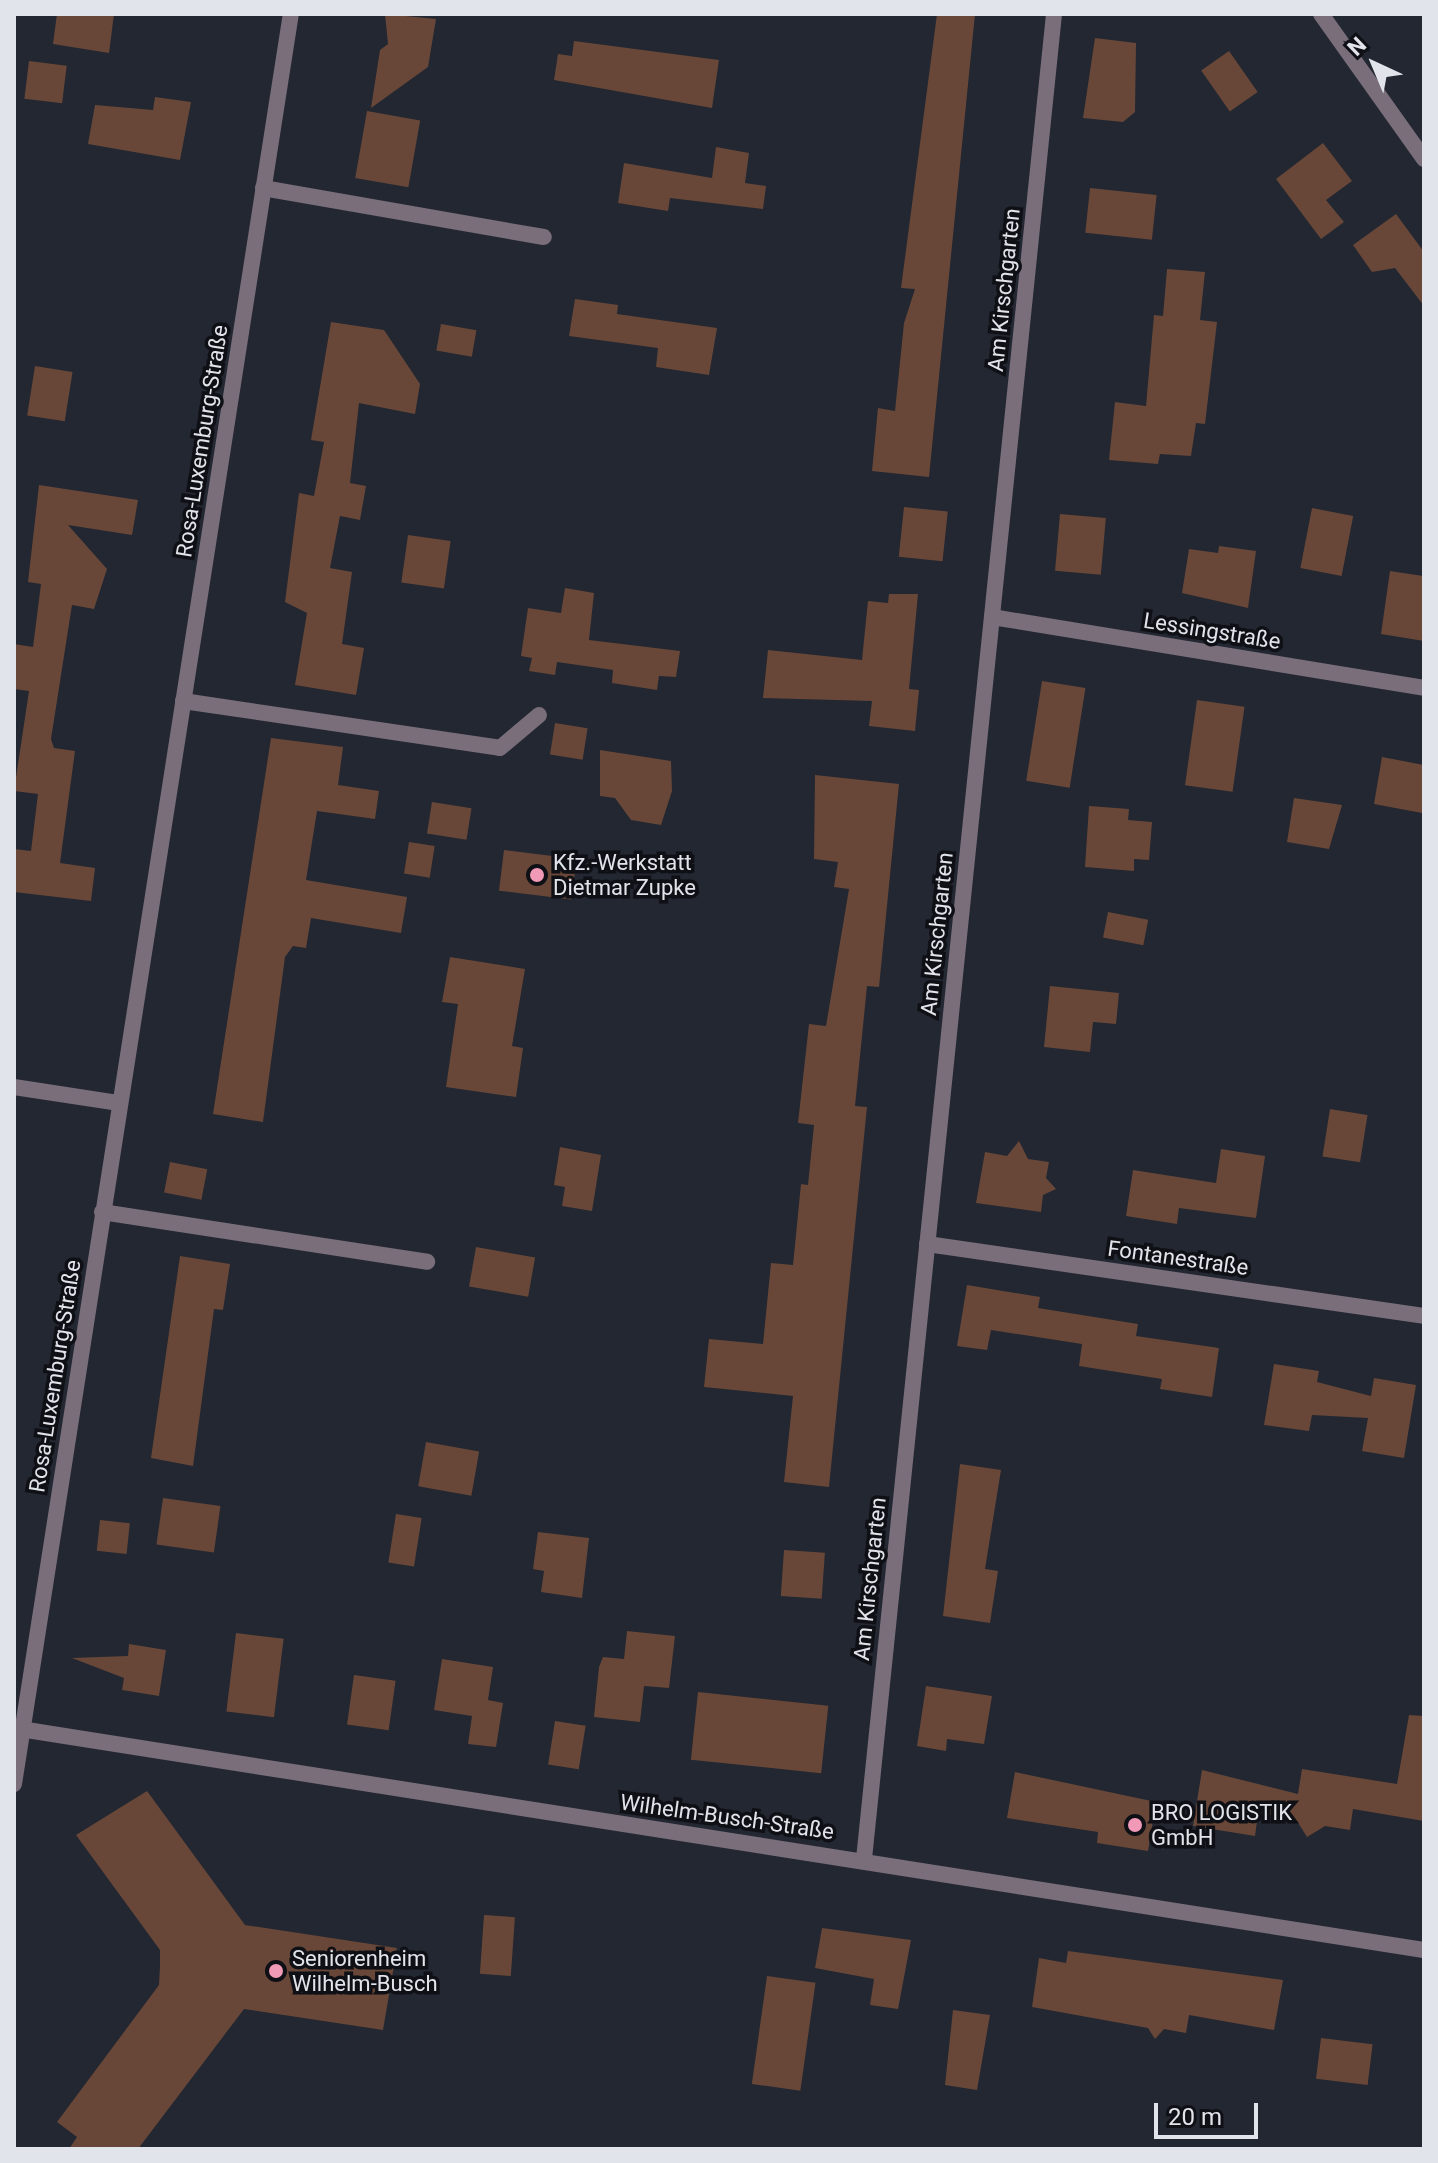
<!DOCTYPE html>
<meta charset="utf-8">
<style>
body{margin:0}
#map{position:relative;width:1438px;height:2163px;overflow:hidden;background:#222731;font-family:Roboto,sans-serif}
div>[style]{position:absolute}
[style*='--x']{left:calc(var(--x)*1px);top:calc(var(--y)*1px);width:calc(var(--w)*1px);rotate:calc(var(--a)*1deg)}
.building>*{inset:0;background:#684738;transform-origin:0 0}
.service>*{height:16px;margin:-8px;padding:0 8px;transform-origin:8px;border-radius:8px;background:#796e7a}
.minor>*{height:16px;margin:-8px;padding:0 8px;transform-origin:8px;border-radius:8px;background:#796e7a}
.tertiary>*{height:16px;margin:-8px;padding:0 8px;transform-origin:8px;border-radius:8px;background:#796e7a}
.dots>*{width:22px;height:22px;translate:-50% -50%;box-sizing:border-box;border:4px solid #0e1015;border-radius:50%}
span{translate:-50% -50%;white-space:nowrap;text-align:center;line-height:1.15;-webkit-text-stroke:7px #0e1015;paint-order:stroke}
.street-label{font-size:22px;color:#e1e4eb}
.poi-label{font-size:22px;color:#e1e4eb}
.left{translate:0 -50%;text-align:left}
.frame{position:absolute;inset:0;border:16px solid #e1e4eb;pointer-events:none}
.north{position:absolute;left:1334px;top:24px;width:80px;height:80px;-webkit-text-stroke:6px #0e1015;paint-order:stroke;rotate:316deg;font-size:22px;font-weight:700;line-height:32px;text-align:center;color:#e1e4eb}
.north::after{content:'';display:block;margin:auto;width:28px;height:36px;background:#e1e4eb;clip-path:polygon(50% 0,100% 100%,50% 72%,0 100%)}
.scale{position:absolute;left:1154px;top:2103px;width:104px;height:36px;box-sizing:border-box;border:4px solid #e1e4eb;border-top:0;padding-left:10px;font-size:24px;line-height:28px;white-space:nowrap;color:#e1e4eb;-webkit-text-stroke:6px #0e1015;paint-order:stroke}
</style>
<div id="map">
<div class="building">
<div style="clip-path:polygon(57px 14px,114px 14px,109px 53px,53px 44px)"></div>
<div style="clip-path:polygon(385px 14px,436px 19px,428px 67px,371px 108px,380px 50px,388px 44px)"></div>
<div style="clip-path:polygon(937px 14px,975px 14px,929px 477px,872px 471px,878px 408px,895px 411px,904px 323px,915px 289px,901px 288px)"></div>
<div style="clip-path:polygon(1095px 38px,1136px 43px,1135px 112px,1123px 122px,1083px 118px)"></div>
<div style="clip-path:polygon(574px 41px,719px 60px,712px 108px,554px 80px,558px 54px,572px 56px)"></div>
<div style="left:1229px;top:51px;width:50px;height:34px;rotate:55deg"></div>
<div style="left:29px;top:61px;width:38px;height:38px;rotate:7deg"></div>
<div style="clip-path:polygon(155px 97px,191px 102px,180px 160px,88px 144px,95px 105px,153px 110px)"></div>
<div style="left:367px;top:111px;width:54px;height:68px;rotate:10deg"></div>
<div style="clip-path:polygon(1323px 143px,1352px 181px,1326px 200px,1344px 222px,1321px 239px,1276px 179px)"></div>
<div style="clip-path:polygon(716px 147px,749px 153px,745px 183px,766px 186px,763px 209px,670px 198px,668px 211px,618px 203px,624px 163px,712px 178px)"></div>
<div style="left:1090px;top:188px;width:67px;height:45px;rotate:6deg"></div>
<div style="clip-path:polygon(1396px 214px,1424px 252px,1424px 306px,1395px 268px,1372px 272px,1353px 245px)"></div>
<div style="clip-path:polygon(1167px 269px,1205px 272px,1200px 320px,1217px 322px,1205px 424px,1196px 423px,1191px 456px,1160px 454px,1158px 464px,1109px 460px,1115px 402px,1146px 406px,1154px 315px,1163px 316px)"></div>
<div style="clip-path:polygon(575px 299px,618px 305px,617px 314px,717px 328px,709px 375px,656px 367px,658px 348px,569px 336px)"></div>
<div style="clip-path:polygon(331px 322px,384px 330px,420px 384px,415px 414px,359px 403px,350px 483px,366px 486px,360px 520px,340px 516px,330px 568px,352px 572px,342px 644px,364px 648px,356px 695px,295px 685px,307px 613px,285px 602px,299px 493px,314px 496px,324px 442px,311px 440px)"></div>
<div style="left:441px;top:324px;width:36px;height:27px;rotate:10deg"></div>
<div style="left:35px;top:366px;width:38px;height:50px;rotate:9deg"></div>
<div style="clip-path:polygon(39px 485px,138px 500px,132px 535px,68px 525px,107px 569px,94px 609px,72px 605px,51px 739px,54px 748px,75px 751px,60px 863px,95px 868px,91px 901px,14px 892px,14px 849px,31px 851px,38px 794px,14px 791px,29px 691px,14px 689px,14px 644px,33px 647px,41px 584px,28px 582px)"></div>
<div style="left:904px;top:507px;width:44px;height:50px;rotate:6deg"></div>
<div style="left:1312px;top:508px;width:42px;height:61px;rotate:11deg"></div>
<div style="left:1060px;top:514px;width:46px;height:57px;rotate:5deg"></div>
<div style="left:408px;top:535px;width:43px;height:48px;rotate:8deg"></div>
<div style="clip-path:polygon(1219px 546px,1256px 551px,1248px 608px,1182px 593px,1189px 549px,1218px 553px)"></div>
<div style="clip-path:polygon(1390px 571px,1423px 576px,1424px 641px,1381px 634px)"></div>
<div style="clip-path:polygon(565px 588px,594px 593px,589px 640px,680px 651px,676px 677px,659px 676px,657px 690px,612px 683px,613px 670px,557px 662px,555px 675px,529px 671px,532px 658px,521px 656px,528px 608px,561px 613px)"></div>
<div style="clip-path:polygon(889px 594px,918px 594px,909px 689px,919px 690px,915px 731px,869px 726px,872px 701px,763px 698px,768px 650px,862px 660px,868px 601px,888px 603px)"></div>
<div style="left:1042px;top:681px;width:44px;height:101px;rotate:9deg"></div>
<div style="left:1197px;top:700px;width:48px;height:86px;rotate:8deg"></div>
<div style="left:555px;top:723px;width:33px;height:32px;rotate:9deg"></div>
<div style="clip-path:polygon(271px 738px,343px 747px,338px 785px,379px 791px,375px 819px,317px 811px,306px 880px,407px 897px,401px 933px,311px 918px,306px 948px,293px 946px,285px 957px,263px 1122px,213px 1114px)"></div>
<div style="clip-path:polygon(600px 750px,671px 761px,672px 791px,661px 825px,631px 820px,615px 798px,600px 796px)"></div>
<div style="clip-path:polygon(1382px 757px,1424px 765px,1422px 813px,1374px 804px)"></div>
<div style="clip-path:polygon(815px 775px,899px 784px,879px 987px,867px 986px,855px 1106px,867px 1107px,829px 1487px,784px 1482px,793px 1396px,704px 1387px,709px 1339px,763px 1344px,771px 1263px,793px 1265px,801px 1184px,808px 1185px,814px 1125px,798px 1123px,809px 1024px,826px 1026px,849px 889px,834px 887px,838px 862px,814px 859px)"></div>
<div style="clip-path:polygon(1294px 798px,1342px 805px,1329px 849px,1287px 842px)"></div>
<div style="left:432px;top:802px;width:40px;height:32px;rotate:9deg"></div>
<div style="clip-path:polygon(1089px 806px,1129px 809px,1128px 820px,1152px 822px,1149px 860px,1134px 859px,1134px 871px,1085px 867px)"></div>
<div style="left:409px;top:842px;width:26px;height:32px;rotate:9deg"></div>
<div style="left:504px;top:850px;width:73px;height:41px;rotate:7deg"></div>
<div style="left:1108px;top:912px;width:41px;height:26px;rotate:11deg"></div>
<div style="clip-path:polygon(450px 957px,525px 969px,512px 1046px,523px 1048px,516px 1097px,446px 1087px,458px 1004px,442px 1002px)"></div>
<div style="clip-path:polygon(1050px 986px,1119px 993px,1116px 1024px,1093px 1022px,1090px 1052px,1044px 1047px)"></div>
<div style="left:1330px;top:1109px;width:38px;height:48px;rotate:9deg"></div>
<div style="clip-path:polygon(1019px 1141px,1028px 1159px,1049px 1162px,1046px 1178px,1056px 1189px,1043px 1195px,1041px 1212px,976px 1203px,985px 1152px,1007px 1156px)"></div>
<div style="clip-path:polygon(560px 1147px,601px 1155px,592px 1211px,562px 1206px,565px 1187px,554px 1185px)"></div>
<div style="clip-path:polygon(1221px 1149px,1265px 1156px,1256px 1218px,1179px 1208px,1177px 1224px,1126px 1216px,1133px 1170px,1216px 1183px)"></div>
<div style="left:170px;top:1162px;width:38px;height:31px;rotate:11deg"></div>
<div style="left:476px;top:1247px;width:60px;height:40px;rotate:10deg"></div>
<div style="clip-path:polygon(180px 1256px,230px 1264px,223px 1310px,214px 1309px,193px 1466px,151px 1458px)"></div>
<div style="clip-path:polygon(967px 1285px,1040px 1297px,1038px 1308px,1138px 1324px,1136px 1336px,1219px 1348px,1212px 1397px,1160px 1389px,1162px 1379px,1079px 1366px,1082px 1344px,991px 1330px,987px 1350px,957px 1346px)"></div>
<div style="clip-path:polygon(1274px 1364px,1319px 1371px,1317px 1382px,1371px 1396px,1374px 1378px,1416px 1385px,1404px 1458px,1362px 1451px,1368px 1418px,1312px 1415px,1309px 1431px,1264px 1425px)"></div>
<div style="left:426px;top:1442px;width:54px;height:45px;rotate:10deg"></div>
<div style="clip-path:polygon(960px 1464px,1001px 1470px,985px 1569px,998px 1571px,990px 1623px,943px 1616px)"></div>
<div style="left:163px;top:1498px;width:58px;height:47px;rotate:8deg"></div>
<div style="left:396px;top:1514px;width:26px;height:49px;rotate:9deg"></div>
<div style="left:100px;top:1520px;width:30px;height:31px;rotate:6deg"></div>
<div style="clip-path:polygon(538px 1532px,589px 1538px,582px 1598px,541px 1592px,544px 1571px,533px 1569px)"></div>
<div style="left:784px;top:1550px;width:41px;height:46px;rotate:4deg"></div>
<div style="clip-path:polygon(627px 1631px,675px 1636px,669px 1688px,644px 1686px,640px 1722px,594px 1717px,599px 1667px,603px 1657px,624px 1659px)"></div>
<div style="left:236px;top:1633px;width:48px;height:79px;rotate:7deg"></div>
<div style="clip-path:polygon(129px 1644px,166px 1650px,159px 1696px,122px 1690px,124px 1678px,72px 1658px,128px 1656px)"></div>
<div style="clip-path:polygon(442px 1659px,493px 1667px,488px 1700px,503px 1703px,496px 1747px,468px 1744px,472px 1716px,434px 1710px)"></div>
<div style="left:354px;top:1675px;width:42px;height:50px;rotate:8deg"></div>
<div style="clip-path:polygon(926px 1686px,992px 1696px,984px 1744px,947px 1739px,946px 1751px,917px 1746px)"></div>
<div style="left:698px;top:1692px;width:131px;height:68px;rotate:6deg"></div>
<div style="clip-path:polygon(1409px 1715px,1424px 1716px,1424px 1821px,1353px 1809px,1350px 1830px,1325px 1826px,1307px 1837px,1297px 1821px,1258px 1813px,1255px 1836px,1193px 1826px,1202px 1770px,1298px 1794px,1302px 1769px,1397px 1784px)"></div>
<div style="left:555px;top:1721px;width:31px;height:44px;rotate:9deg"></div>
<div style="clip-path:polygon(1015px 1772px,1156px 1802px,1148px 1851px,1097px 1843px,1098px 1832px,1007px 1818px)"></div>
<div style="clip-path:polygon(147px 1791px,245px 1925px,397px 1948px,383px 2030px,244px 2009px,138px 2149px,69px 2149px,77px 2137px,57px 2122px,159px 1985px,160px 1966px,160px 1950px,76px 1835px)"></div>
<div style="left:484px;top:1915px;width:31px;height:59px;rotate:4deg"></div>
<div style="clip-path:polygon(822px 1928px,911px 1940px,898px 2009px,870px 2005px,874px 1979px,815px 1968px)"></div>
<div style="clip-path:polygon(1068px 1951px,1283px 1980px,1274px 2030px,1189px 2015px,1186px 2033px,1164px 2029px,1155px 2039px,1148px 2028px,1032px 2007px,1039px 1958px,1066px 1963px)"></div>
<div style="left:767px;top:1976px;width:49px;height:109px;rotate:8deg"></div>
<div style="clip-path:polygon(953px 2010px,990px 2015px,977px 2090px,945px 2085px)"></div>
<div style="left:1321px;top:2038px;width:52px;height:41px;rotate:7deg"></div>
</div>
<div class="service">
<div style="--x:263;--y:188;--w:285;--a:9.9"></div>
<div style="--x:183;--y:701;--w:320;--a:8.4"></div>
<div style="--x:500;--y:748;--w:51;--a:-40.2"></div>
<div style="--x:102;--y:1212;--w:329;--a:8.7"></div>
</div>
<div class="minor">
<div style="--x:1321;--y:14;--w:178;--a:54.6"></div>
<div style="--x:992;--y:617;--w:438;--a:9.3"></div>
<div style="--x:14;--y:1087;--w:105;--a:8.7"></div>
<div style="--x:927;--y:1244;--w:502;--a:8.24"></div>
<div style="--x:14;--y:1728;--w:1427;--a:8.95"></div>
<div style="--x:864;--y:1859;--w:1855;--a:-84.12"></div>
</div>
<div class="tertiary">
<div style="--x:14;--y:1784;--w:1792;--a:-81.11"></div>
</div>
<div class="dots">
<div style="left:537px;top:875px;background:#f09ab7"></div>
<div style="left:1135px;top:1825px;background:#f09ab7"></div>
<div style="left:276px;top:1971px;background:#f09ab7"></div>
</div>
<div class="street-label">
<span style="left:1004px;top:290px;rotate:-84deg">Am Kirschgarten</span>
<span style="left:202px;top:441px;rotate:-81deg">Rosa-Luxemburg-Straße</span>
<span style="left:1212px;top:631px;rotate:9deg">Lessingstraße</span>
<span style="left:937px;top:934px;rotate:-84deg">Am Kirschgarten</span>
<span style="left:1178px;top:1258px;rotate:8deg">Fontanestraße</span>
<span style="left:55px;top:1376px;rotate:-81deg">Rosa-Luxemburg-Straße</span>
<span style="left:870px;top:1579px;rotate:-84deg">Am Kirschgarten</span>
<span style="left:727px;top:1817px;rotate:8deg">Wilhelm-Busch-Straße</span>
</div>
<div class="poi-label">
<span class="left" style="left:553px;top:875px">Kfz.-Werkstatt<br>Dietmar Zupke</span>
<span class="left" style="left:1151px;top:1825px">BRO LOGISTIK<br>GmbH</span>
<span class="left" style="left:292px;top:1971px">Seniorenheim<br>Wilhelm-Busch</span>
</div>
<div class="frame"></div>
<div class="north">N</div>
<div class="scale">20 m</div>
</div>
